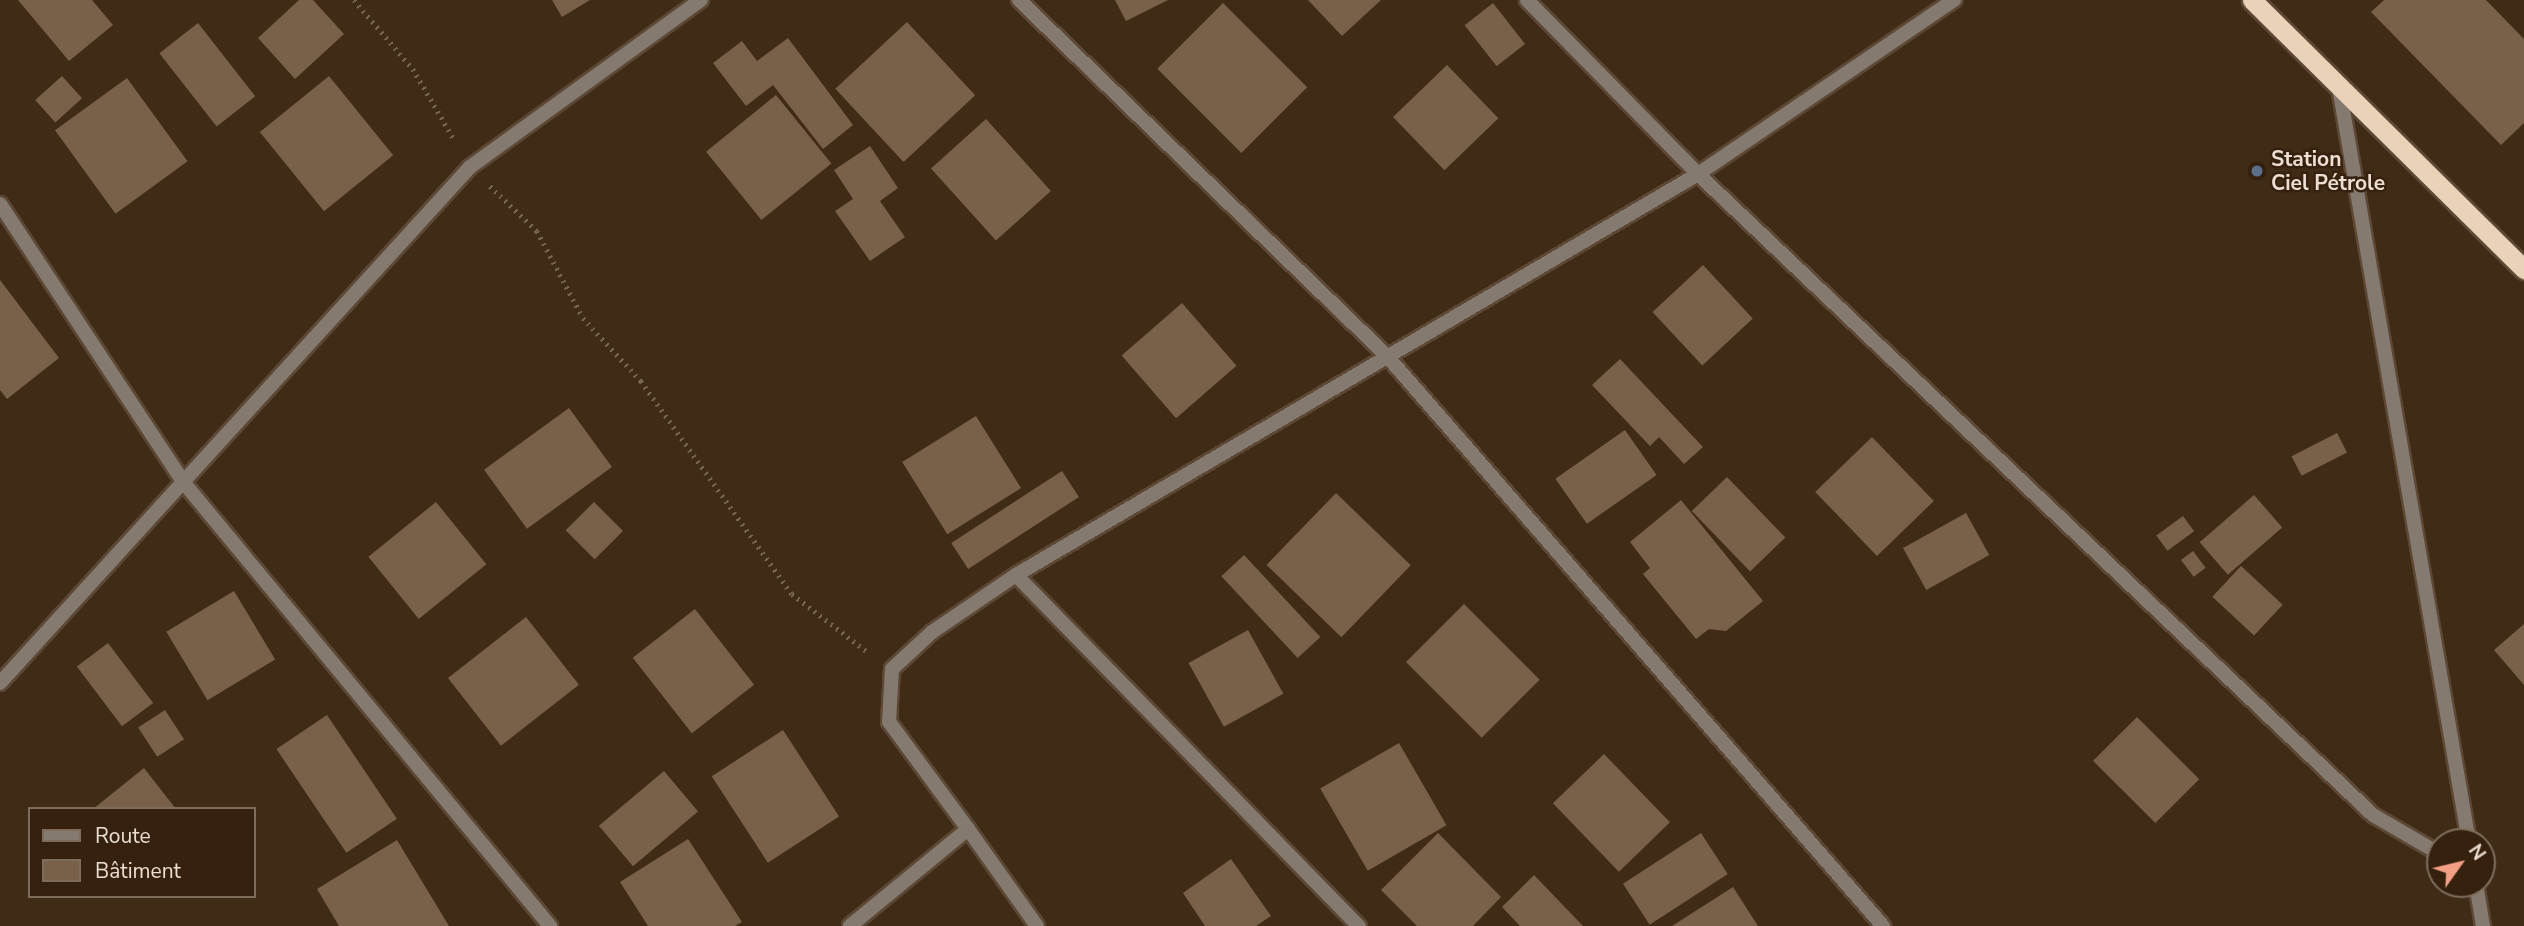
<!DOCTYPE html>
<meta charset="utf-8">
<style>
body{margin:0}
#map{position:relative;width:2524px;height:926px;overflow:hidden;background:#402b17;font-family:"Nunito Sans",sans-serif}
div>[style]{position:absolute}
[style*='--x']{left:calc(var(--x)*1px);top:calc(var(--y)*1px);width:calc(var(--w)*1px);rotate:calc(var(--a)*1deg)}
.building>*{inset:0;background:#796049;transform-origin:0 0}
.path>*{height:4.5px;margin-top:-2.25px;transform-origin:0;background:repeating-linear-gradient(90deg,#776553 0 2px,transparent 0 7px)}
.roads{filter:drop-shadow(2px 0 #5c4835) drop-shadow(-2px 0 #5c4835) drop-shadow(0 2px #5c4835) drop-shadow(0 -2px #5c4835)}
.minor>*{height:14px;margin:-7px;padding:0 7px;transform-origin:7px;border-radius:7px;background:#847a6f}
.trunk>*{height:19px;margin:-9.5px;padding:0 9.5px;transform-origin:9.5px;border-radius:9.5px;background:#ead2b8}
.dots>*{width:19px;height:19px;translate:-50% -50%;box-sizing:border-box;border:4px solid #35210d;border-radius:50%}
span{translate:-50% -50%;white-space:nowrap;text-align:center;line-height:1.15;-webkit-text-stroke:5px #35210d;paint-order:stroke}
.poi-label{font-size:21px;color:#ecded2;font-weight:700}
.left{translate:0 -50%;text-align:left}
.legend{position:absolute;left:28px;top:807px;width:228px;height:91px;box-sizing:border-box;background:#35210d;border:2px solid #7e6d5c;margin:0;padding:9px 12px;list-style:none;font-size:21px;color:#ecded2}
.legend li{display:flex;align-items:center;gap:14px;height:35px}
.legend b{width:35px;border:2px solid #7e6d5c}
.north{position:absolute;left:2426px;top:828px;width:70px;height:70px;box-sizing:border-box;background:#35210d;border:2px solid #7e6d5c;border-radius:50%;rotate:56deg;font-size:19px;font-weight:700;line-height:28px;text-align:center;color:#ecded2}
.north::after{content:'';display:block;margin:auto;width:24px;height:32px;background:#f39f84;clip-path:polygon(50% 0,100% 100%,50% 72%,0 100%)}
</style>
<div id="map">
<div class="building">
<div style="clip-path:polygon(18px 0,92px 0,113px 25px,69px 61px)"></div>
<div style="clip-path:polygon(299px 0,313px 0,344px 34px,295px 79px,258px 38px)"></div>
<div style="clip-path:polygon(552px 0,590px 0,562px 17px)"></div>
<div style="clip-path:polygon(1115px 0,1168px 0,1126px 21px)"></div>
<div style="clip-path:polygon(1308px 0,1381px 0,1342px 36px)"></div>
<div style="clip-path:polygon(2384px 0,2486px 0,2524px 39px,2524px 123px,2501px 145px,2371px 12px)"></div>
<div style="left:1223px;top:3px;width:119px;height:93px;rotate:45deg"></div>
<div style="left:1493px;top:3px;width:52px;height:36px;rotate:52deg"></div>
<div style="left:907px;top:22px;width:100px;height:98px;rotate:47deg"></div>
<div style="left:198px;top:23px;width:93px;height:49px;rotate:52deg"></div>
<div style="clip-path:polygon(788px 38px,853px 125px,823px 149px,773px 85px,746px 106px,713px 63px,742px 41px,757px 61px)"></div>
<div style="left:1447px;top:65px;width:74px;height:75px;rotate:46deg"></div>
<div style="left:62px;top:76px;width:30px;height:36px;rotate:48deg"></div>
<div style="left:329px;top:76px;width:102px;height:89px;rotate:51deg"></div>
<div style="left:127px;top:78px;width:103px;height:89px;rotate:54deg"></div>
<div style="left:776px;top:95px;width:88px;height:90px;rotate:51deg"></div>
<div style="left:986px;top:119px;width:97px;height:74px;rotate:48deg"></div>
<div style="clip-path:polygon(870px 146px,898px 188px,880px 201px,905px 237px,870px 261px,835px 211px,853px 199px,834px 170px)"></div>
<div style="left:1703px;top:265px;width:73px;height:69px;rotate:47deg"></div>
<div style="clip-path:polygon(0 280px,59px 358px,7px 399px,0 390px)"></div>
<div style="left:1182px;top:303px;width:83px;height:80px;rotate:49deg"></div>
<div style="clip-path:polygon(1620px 359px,1703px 447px,1684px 464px,1659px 437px,1650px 446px,1592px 385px)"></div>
<div style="left:569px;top:408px;width:73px;height:105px;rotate:54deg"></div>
<div style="left:976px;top:416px;width:85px;height:87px;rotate:58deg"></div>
<div style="left:1625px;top:430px;width:55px;height:85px;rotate:55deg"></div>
<div style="left:2337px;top:433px;width:22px;height:51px;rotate:63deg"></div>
<div style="left:1872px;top:437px;width:89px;height:79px;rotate:46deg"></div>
<div style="left:1062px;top:471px;width:31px;height:132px;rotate:57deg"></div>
<div style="left:1727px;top:477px;width:84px;height:49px;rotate:46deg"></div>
<div style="left:1336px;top:493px;width:104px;height:100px;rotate:44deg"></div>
<div style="left:2254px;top:495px;width:43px;height:72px;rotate:49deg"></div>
<div style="clip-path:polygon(1681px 500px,1763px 601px,1726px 631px,1709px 629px,1696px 639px,1643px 574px,1650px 568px,1630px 542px)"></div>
<div style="left:436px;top:502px;width:80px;height:87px;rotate:51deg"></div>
<div style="left:594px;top:502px;width:41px;height:40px;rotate:45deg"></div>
<div style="left:1966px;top:513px;width:48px;height:72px;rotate:61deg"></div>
<div style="left:2183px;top:516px;width:19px;height:33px;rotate:54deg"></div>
<div style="left:2193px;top:551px;width:21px;height:15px;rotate:53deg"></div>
<div style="left:1244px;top:555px;width:112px;height:31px;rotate:47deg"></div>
<div style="left:2241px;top:566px;width:57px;height:42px;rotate:43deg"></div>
<div style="left:234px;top:591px;width:80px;height:79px;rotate:59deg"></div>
<div style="left:1464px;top:604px;width:107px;height:82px;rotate:45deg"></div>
<div style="left:695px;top:609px;width:96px;height:79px;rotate:52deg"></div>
<div style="left:526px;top:617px;width:86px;height:99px;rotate:52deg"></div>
<div style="clip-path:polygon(2524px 624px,2524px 685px,2494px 650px)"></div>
<div style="left:1248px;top:630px;width:73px;height:68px;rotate:61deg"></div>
<div style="left:108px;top:643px;width:75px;height:39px;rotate:53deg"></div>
<div style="left:165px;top:710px;width:35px;height:32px;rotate:57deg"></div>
<div style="left:327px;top:715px;width:125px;height:61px;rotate:56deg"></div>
<div style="left:2137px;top:717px;width:88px;height:62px;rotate:45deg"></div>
<div style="left:783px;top:730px;width:103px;height:85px;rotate:57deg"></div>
<div style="left:1399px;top:743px;width:95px;height:91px;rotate:60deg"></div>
<div style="left:1604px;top:754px;width:95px;height:71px;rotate:46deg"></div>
<div style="clip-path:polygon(144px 768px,176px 809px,93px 809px)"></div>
<div style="left:664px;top:771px;width:53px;height:85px;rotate:50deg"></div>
<div style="clip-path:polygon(1438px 833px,1501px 897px,1473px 926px,1417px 926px,1381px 890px)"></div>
<div style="left:1701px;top:833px;width:49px;height:93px;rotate:57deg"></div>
<div style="clip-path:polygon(688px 839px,742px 922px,735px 926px,648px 926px,620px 882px)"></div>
<div style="clip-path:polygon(397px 840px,449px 926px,339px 926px,317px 889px)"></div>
<div style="clip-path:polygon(1231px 859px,1271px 916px,1256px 926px,1205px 926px,1183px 893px)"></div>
<div style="clip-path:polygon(1534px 875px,1583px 926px,1520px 926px,1502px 907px)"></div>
<div style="clip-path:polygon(1733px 887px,1758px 926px,1672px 926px)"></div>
</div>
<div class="path">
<div style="--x:354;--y:0;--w:91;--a:49.5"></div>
<div style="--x:413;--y:69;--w:83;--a:59.7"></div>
<div style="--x:490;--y:186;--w:65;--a:43.8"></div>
<div style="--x:537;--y:231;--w:98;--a:62.1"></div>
<div style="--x:583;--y:318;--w:86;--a:47.4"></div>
<div style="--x:641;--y:381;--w:261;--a:54.7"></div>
<div style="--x:792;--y:594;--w:97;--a:37.5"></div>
</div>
<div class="roads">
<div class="minor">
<div style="--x:1019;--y:0;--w:512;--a:44.05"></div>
<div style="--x:1387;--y:356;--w:756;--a:48.97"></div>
<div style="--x:1527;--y:0;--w:244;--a:45.5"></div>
<div style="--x:1698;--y:174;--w:931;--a:43.52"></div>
<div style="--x:2373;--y:815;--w:78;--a:30.2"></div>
<div style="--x:2339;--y:87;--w:766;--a:80.23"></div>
<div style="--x:0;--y:204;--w:334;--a:56.6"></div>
<div style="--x:184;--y:483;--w:575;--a:50.44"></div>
<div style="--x:1016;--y:575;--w:491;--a:45.7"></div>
<div style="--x:0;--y:683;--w:698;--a:-47.67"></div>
<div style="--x:470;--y:167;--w:285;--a:-35.9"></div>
<div style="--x:968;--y:829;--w:119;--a:54.6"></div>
<div style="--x:2476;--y:884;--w:43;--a:80.5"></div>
<div style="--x:850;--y:926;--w:153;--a:-39.4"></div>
<div style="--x:968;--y:829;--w:133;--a:-126.4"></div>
<div style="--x:889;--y:722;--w:53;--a:-86.8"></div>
<div style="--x:892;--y:669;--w:54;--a:-42.8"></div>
<div style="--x:932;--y:632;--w:102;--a:-34.2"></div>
<div style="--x:1016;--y:575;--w:791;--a:-30.45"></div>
<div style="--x:1698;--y:174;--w:310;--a:-34.2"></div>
</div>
<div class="trunk">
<div style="--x:2252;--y:0;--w:383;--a:44.7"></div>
</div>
</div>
<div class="dots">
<div style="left:2257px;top:171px;background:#5c6f8a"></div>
</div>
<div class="poi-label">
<span class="left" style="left:2271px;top:171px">Station<br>Ciel Pétrole</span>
</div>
<ul class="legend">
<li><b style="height:9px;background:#847a6f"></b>Route</li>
<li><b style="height:19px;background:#796049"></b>Bâtiment</li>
</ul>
<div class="north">N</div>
</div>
